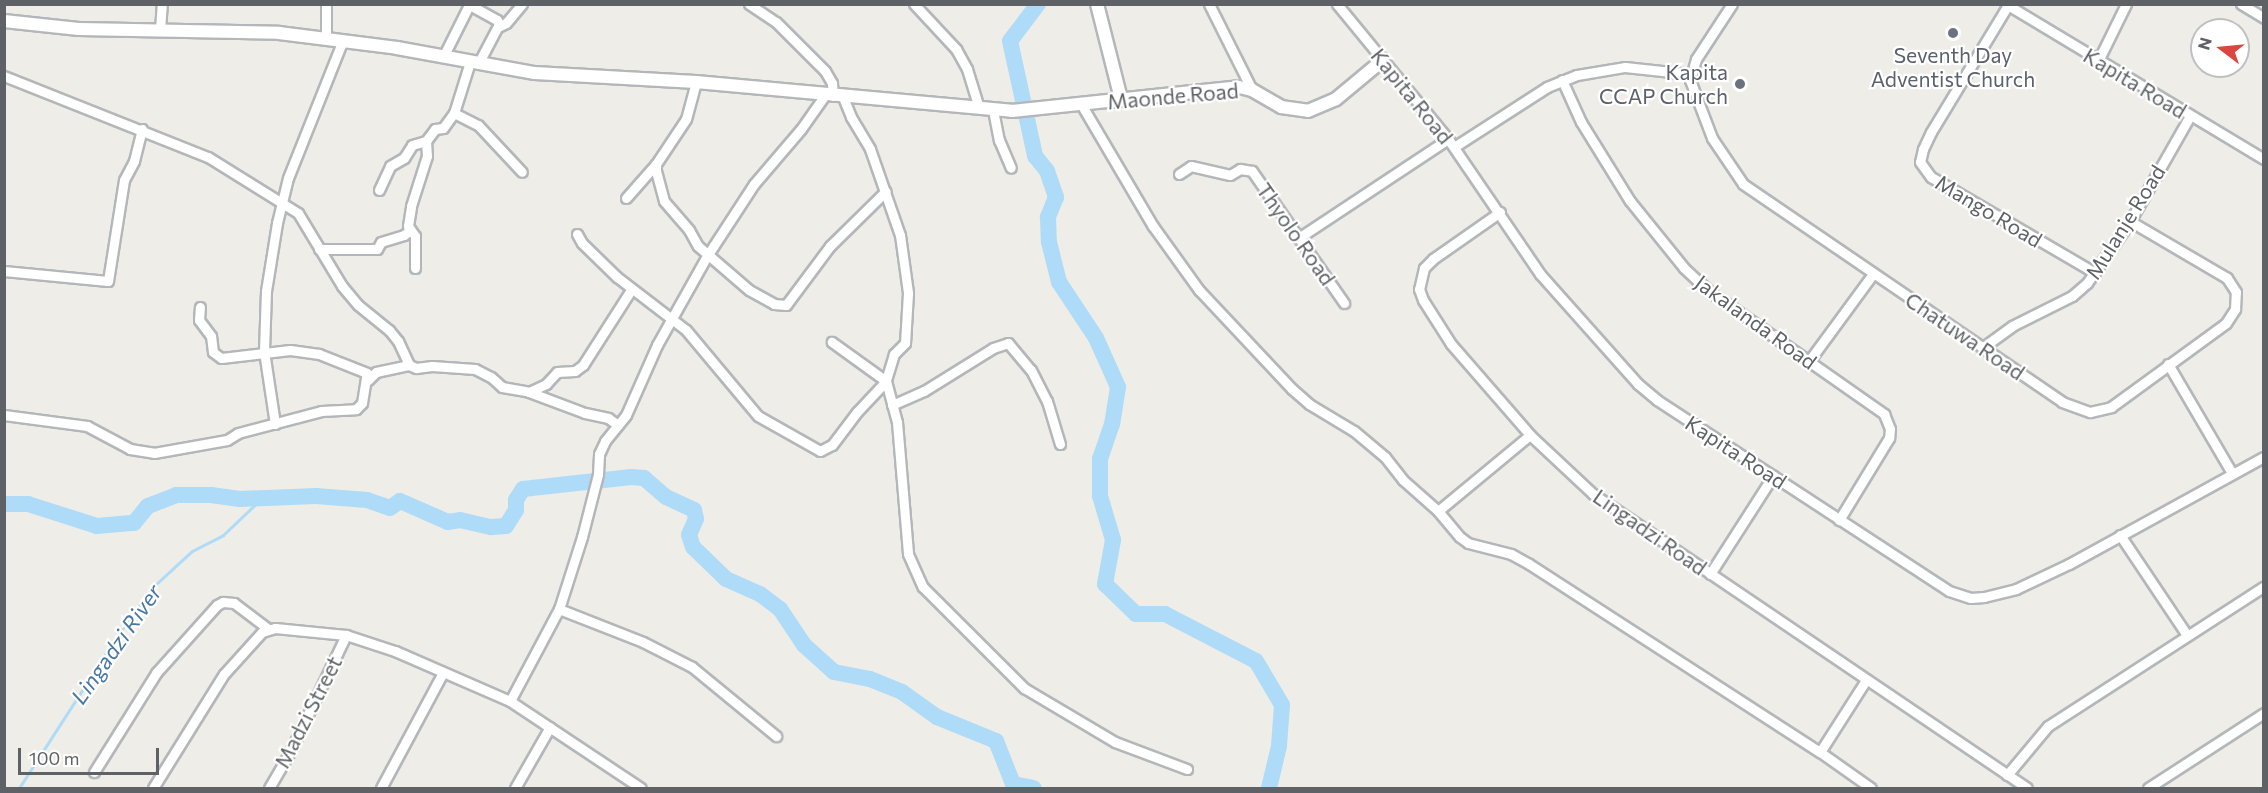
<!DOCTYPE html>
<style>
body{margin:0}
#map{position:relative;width:2268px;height:793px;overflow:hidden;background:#efede7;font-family:Commissioner,sans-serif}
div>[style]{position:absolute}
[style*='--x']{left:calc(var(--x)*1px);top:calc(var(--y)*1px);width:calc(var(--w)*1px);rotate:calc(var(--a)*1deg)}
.stream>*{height:3px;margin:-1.5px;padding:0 1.5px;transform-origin:1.5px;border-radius:1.5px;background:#aedbf8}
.river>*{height:16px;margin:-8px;padding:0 8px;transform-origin:8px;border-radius:8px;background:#aedbf8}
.roads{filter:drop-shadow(2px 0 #b4b7ba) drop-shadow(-2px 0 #b4b7ba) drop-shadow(0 2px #b4b7ba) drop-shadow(0 -2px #b4b7ba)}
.minor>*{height:9px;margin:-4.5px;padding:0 4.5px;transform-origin:4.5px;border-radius:4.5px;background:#fff}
.tertiary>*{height:12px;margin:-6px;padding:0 6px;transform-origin:6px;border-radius:6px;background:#fff}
.dots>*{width:16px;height:16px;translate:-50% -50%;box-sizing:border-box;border:3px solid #fff;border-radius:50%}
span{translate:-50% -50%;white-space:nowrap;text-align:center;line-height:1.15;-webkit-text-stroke:4.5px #fff;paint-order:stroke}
.worship-label{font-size:21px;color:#5b616d}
.right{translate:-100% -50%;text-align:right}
.street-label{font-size:21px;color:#5e6266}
.water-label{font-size:22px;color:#4777a2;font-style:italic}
.frame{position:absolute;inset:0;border:6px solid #5e6266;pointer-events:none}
.north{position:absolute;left:2190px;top:18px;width:60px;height:60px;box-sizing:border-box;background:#fff;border:2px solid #bfc0c2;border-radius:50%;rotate:286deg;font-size:16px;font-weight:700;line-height:24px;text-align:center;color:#5e6266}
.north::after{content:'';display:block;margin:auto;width:21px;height:27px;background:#dc4640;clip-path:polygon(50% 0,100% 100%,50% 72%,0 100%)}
.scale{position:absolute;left:18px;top:748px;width:141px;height:27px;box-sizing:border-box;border:3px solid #5e6266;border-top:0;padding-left:8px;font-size:18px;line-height:21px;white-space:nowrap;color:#5e6266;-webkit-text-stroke:4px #fff;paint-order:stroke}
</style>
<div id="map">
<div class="stream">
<div style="--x:19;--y:788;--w:188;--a:-57.2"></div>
<div style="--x:121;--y:630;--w:56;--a:-52.9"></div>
<div style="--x:155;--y:585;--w:50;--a:-42.6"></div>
<div style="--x:192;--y:551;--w:35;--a:-27"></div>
<div style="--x:223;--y:535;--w:54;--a:-43.5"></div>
</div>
<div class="river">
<div style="--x:1038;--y:4;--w:46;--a:127.1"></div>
<div style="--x:1010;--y:41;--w:118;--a:77.7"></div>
<div style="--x:1035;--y:156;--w:19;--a:51"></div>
<div style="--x:1047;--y:171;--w:28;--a:71"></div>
<div style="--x:1056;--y:197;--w:22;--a:112"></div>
<div style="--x:1048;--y:217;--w:25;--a:88"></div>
<div style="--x:1049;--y:242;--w:41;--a:76"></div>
<div style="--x:1059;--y:282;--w:67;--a:56.5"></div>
<div style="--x:1096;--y:338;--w:54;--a:65.8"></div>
<div style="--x:1118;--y:387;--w:37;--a:99"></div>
<div style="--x:1112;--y:424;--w:37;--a:109"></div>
<div style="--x:1100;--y:459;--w:37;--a:90"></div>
<div style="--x:1100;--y:496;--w:46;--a:73.5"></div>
<div style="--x:1113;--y:540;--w:45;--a:100.3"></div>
<div style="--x:1105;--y:584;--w:43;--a:44.1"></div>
<div style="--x:1136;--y:614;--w:29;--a:0"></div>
<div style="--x:1165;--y:614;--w:102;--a:27.3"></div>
<div style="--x:1256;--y:661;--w:51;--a:59.4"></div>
<div style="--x:1282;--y:705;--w:41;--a:94.2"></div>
<div style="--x:1279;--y:746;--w:43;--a:103.4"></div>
<div style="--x:4;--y:504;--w:24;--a:0"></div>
<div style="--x:28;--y:504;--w:72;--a:17.7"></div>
<div style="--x:97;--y:526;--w:37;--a:-5"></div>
<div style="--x:134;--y:523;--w:22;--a:-51"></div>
<div style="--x:148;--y:506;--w:30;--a:-21"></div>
<div style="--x:176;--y:495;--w:35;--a:0"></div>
<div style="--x:211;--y:495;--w:29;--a:8"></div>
<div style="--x:240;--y:499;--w:76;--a:-2.3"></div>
<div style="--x:316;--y:496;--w:51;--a:4.5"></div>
<div style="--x:367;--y:500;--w:24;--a:19"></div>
<div style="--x:390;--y:508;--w:12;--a:-35"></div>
<div style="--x:400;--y:501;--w:52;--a:23.6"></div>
<div style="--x:448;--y:522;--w:12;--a:-9"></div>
<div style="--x:460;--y:520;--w:32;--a:13"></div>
<div style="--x:491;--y:527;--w:15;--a:-4"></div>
<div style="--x:506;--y:526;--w:19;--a:-58"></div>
<div style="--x:516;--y:510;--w:10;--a:-90"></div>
<div style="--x:516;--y:500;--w:13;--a:-58"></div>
<div style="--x:523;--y:489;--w:109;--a:-6.3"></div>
<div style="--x:631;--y:477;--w:13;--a:4"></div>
<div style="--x:644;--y:478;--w:29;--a:41"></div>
<div style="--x:666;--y:497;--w:31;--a:25"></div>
<div style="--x:694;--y:510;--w:9;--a:77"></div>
<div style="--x:696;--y:519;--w:17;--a:114"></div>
<div style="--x:689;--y:535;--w:13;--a:72"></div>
<div style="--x:693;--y:547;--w:46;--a:44.1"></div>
<div style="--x:726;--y:579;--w:37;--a:24"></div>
<div style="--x:760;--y:594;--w:25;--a:37"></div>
<div style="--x:780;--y:609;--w:43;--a:56.3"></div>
<div style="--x:804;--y:645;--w:40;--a:42"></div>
<div style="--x:834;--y:672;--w:37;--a:11"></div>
<div style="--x:870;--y:679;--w:35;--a:22"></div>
<div style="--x:902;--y:692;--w:43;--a:35.5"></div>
<div style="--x:937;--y:717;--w:64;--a:22.1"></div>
<div style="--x:996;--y:741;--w:46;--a:68.4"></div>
<div style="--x:1013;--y:784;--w:21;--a:11"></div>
</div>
<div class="roads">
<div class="minor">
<div style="--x:326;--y:4;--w:34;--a:90"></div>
<div style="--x:468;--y:4;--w:33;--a:29"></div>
<div style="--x:497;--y:20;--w:4;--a:63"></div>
<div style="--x:499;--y:24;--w:45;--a:117.7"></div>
<div style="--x:749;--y:4;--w:32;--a:34"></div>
<div style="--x:776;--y:22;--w:69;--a:45"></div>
<div style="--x:825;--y:71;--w:14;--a:60"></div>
<div style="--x:832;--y:83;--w:13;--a:86"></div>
<div style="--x:914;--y:4;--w:62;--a:47"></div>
<div style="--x:956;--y:49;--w:23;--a:61"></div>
<div style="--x:967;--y:69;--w:41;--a:72.9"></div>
<div style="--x:1209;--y:4;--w:96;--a:63.4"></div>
<div style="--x:1337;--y:4;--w:175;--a:50.6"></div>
<div style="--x:1448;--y:139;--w:163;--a:55.7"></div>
<div style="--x:1540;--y:274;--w:147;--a:48.3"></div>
<div style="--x:1638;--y:384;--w:25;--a:40"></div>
<div style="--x:1657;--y:400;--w:349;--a:33.2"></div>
<div style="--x:1949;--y:591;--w:23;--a:18"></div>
<div style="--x:1971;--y:598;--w:13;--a:-4"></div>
<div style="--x:1984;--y:597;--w:33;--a:-14"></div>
<div style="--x:2016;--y:589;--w:59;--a:-25.3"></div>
<div style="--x:2069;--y:564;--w:222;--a:-28.8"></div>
<div style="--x:1732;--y:4;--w:66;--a:123.2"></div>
<div style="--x:1696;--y:59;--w:22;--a:106"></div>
<div style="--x:1690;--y:80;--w:62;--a:69.2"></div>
<div style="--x:1712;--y:138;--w:55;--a:56"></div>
<div style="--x:1743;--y:184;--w:386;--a:34.3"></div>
<div style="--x:2062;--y:402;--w:30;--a:20"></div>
<div style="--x:2090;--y:412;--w:22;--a:-13"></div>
<div style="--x:2111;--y:407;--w:142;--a:-36.1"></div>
<div style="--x:2226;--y:323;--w:17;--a:-57"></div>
<div style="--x:2235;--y:309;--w:17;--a:-87"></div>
<div style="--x:2236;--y:292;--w:17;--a:-123"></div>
<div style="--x:2227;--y:278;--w:113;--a:-149.6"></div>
<div style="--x:2006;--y:4;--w:301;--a:31"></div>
<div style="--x:2241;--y:4;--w:27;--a:31"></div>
<div style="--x:2008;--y:5;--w:149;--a:121.2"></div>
<div style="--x:1931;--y:132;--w:19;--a:115"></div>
<div style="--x:1923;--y:149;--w:13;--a:103"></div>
<div style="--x:1920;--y:162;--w:19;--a:54"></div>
<div style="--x:1931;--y:177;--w:190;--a:30.3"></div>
<div style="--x:498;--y:27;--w:9;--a:-27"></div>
<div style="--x:506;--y:23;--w:25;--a:-50"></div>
<div style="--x:160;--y:30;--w:26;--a:-86"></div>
<div style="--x:443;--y:57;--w:58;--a:-63.4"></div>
<div style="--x:2098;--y:61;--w:64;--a:-63.8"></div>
<div style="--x:4;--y:76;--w:219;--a:21.7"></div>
<div style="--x:208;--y:157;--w:106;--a:31.9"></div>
<div style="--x:298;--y:213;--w:85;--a:58.9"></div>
<div style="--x:342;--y:286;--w:25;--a:50"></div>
<div style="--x:358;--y:305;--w:40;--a:39"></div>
<div style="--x:389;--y:330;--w:14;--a:51"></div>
<div style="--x:398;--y:341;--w:26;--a:65"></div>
<div style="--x:409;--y:365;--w:8;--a:23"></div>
<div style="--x:416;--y:368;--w:16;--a:-7"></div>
<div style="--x:432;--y:366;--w:43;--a:4"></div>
<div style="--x:475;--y:369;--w:18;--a:27"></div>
<div style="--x:491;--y:377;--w:15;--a:42"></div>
<div style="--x:502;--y:387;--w:27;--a:10"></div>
<div style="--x:529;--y:392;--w:60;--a:20.6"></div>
<div style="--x:585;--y:413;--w:24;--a:12"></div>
<div style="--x:608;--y:418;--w:12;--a:35"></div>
<div style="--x:1562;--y:80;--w:46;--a:65.7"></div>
<div style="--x:1581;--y:122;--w:93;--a:58.2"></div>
<div style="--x:1630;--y:201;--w:86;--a:51.1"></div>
<div style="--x:1684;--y:268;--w:35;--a:43"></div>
<div style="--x:1710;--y:292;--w:213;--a:35"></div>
<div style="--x:1884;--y:414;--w:16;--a:68"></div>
<div style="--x:1890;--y:429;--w:9;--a:96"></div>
<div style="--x:1889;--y:438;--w:96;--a:121.4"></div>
<div style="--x:696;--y:82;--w:38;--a:105"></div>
<div style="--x:686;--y:119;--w:54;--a:123.7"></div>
<div style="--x:656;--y:164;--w:7;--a:90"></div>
<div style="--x:656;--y:171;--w:31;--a:75"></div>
<div style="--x:664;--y:201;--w:38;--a:49"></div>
<div style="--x:689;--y:230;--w:18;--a:61"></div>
<div style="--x:698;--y:246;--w:67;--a:40.8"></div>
<div style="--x:749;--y:290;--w:29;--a:29"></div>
<div style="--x:774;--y:304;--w:12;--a:5"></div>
<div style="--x:786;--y:305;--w:74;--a:-53.3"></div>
<div style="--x:830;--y:246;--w:78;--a:-44.5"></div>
<div style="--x:843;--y:97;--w:22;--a:68"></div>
<div style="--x:851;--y:117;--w:37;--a:59"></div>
<div style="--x:870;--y:149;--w:91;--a:70.8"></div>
<div style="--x:900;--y:235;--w:59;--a:82.1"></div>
<div style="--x:908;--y:293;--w:50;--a:93.4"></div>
<div style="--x:905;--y:343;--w:16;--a:135"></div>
<div style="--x:894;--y:354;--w:28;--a:107"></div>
<div style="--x:886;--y:381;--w:42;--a:75"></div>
<div style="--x:897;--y:422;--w:132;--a:85.2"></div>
<div style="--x:908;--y:554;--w:36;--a:66"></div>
<div style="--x:923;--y:587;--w:143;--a:45"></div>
<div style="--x:1024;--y:688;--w:106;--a:30.7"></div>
<div style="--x:1115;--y:742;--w:77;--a:20.6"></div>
<div style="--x:1081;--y:104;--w:142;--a:59.5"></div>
<div style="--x:1153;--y:226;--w:79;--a:54.3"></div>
<div style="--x:1199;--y:290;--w:136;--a:46.8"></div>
<div style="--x:1292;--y:389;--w:23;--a:41"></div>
<div style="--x:1309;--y:404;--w:52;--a:31"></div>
<div style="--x:1354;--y:431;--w:40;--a:40"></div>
<div style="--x:1385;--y:457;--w:29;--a:52"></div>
<div style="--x:1403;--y:480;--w:47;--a:41.5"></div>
<div style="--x:1438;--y:511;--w:34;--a:50"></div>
<div style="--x:1460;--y:537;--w:10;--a:37"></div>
<div style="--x:1468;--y:543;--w:44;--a:14.3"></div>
<div style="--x:1511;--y:554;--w:21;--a:29"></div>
<div style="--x:1529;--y:564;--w:346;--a:32.9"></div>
<div style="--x:1820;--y:752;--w:62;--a:35.2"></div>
<div style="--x:993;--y:110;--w:31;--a:79"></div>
<div style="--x:999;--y:140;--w:30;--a:67"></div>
<div style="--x:454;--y:113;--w:27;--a:27"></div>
<div style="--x:478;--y:125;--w:64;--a:46.9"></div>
<div style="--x:1454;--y:147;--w:111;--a:-32.8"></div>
<div style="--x:1547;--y:87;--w:32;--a:-22"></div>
<div style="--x:1577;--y:75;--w:49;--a:-9.5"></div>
<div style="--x:1625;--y:67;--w:65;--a:6.1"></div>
<div style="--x:1179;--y:174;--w:14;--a:-34"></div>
<div style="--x:1191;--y:166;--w:40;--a:13"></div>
<div style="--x:1230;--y:175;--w:12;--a:-31"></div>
<div style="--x:1240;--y:169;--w:12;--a:9"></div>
<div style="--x:1252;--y:171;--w:161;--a:55.1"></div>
<div style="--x:379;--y:190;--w:26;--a:-65"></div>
<div style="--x:390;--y:166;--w:16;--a:-30"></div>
<div style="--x:404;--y:158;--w:15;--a:-58"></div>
<div style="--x:412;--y:145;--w:15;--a:-16"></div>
<div style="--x:426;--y:141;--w:15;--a:-53"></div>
<div style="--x:435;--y:129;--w:8;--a:-7"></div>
<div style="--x:443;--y:128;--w:19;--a:-54"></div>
<div style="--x:454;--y:113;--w:53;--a:-72.6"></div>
<div style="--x:626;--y:198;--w:45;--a:-48.6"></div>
<div style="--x:1500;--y:212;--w:82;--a:145"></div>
<div style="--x:1433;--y:259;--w:13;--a:135"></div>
<div style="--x:1424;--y:268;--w:22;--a:103"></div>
<div style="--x:1419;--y:289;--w:12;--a:70"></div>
<div style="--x:1423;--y:300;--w:52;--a:57.5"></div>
<div style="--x:1451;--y:344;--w:121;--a:49"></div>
<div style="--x:1530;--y:435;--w:86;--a:43.1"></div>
<div style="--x:1593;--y:494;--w:524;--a:34.11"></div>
<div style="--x:577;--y:234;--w:10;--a:61"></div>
<div style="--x:582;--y:243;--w:49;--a:44.2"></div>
<div style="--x:617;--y:277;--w:87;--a:37.5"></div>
<div style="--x:686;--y:330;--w:112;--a:50.1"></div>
<div style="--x:758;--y:416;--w:71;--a:29.4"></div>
<div style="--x:820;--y:451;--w:13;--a:-27"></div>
<div style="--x:832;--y:445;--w:41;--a:-52.9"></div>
<div style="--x:857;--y:412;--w:42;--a:-46.9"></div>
<div style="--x:886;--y:381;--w:67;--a:-144.2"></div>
<div style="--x:1300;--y:237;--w:178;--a:-33.5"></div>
<div style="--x:319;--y:249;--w:58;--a:0"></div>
<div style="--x:377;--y:249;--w:8;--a:-60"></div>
<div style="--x:381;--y:242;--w:24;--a:-17"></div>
<div style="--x:404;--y:235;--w:8;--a:-40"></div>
<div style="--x:415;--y:268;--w:32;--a:-90"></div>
<div style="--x:415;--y:236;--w:12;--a:-125"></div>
<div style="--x:408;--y:226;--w:20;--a:-81"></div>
<div style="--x:411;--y:206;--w:52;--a:-72.3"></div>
<div style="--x:427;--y:156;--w:15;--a:-94"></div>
<div style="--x:4;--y:271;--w:104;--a:5.5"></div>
<div style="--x:108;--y:281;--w:102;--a:-81"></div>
<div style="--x:124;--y:180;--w:21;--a:-62"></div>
<div style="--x:134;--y:161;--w:33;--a:-76"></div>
<div style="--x:1982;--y:348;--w:37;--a:-36"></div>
<div style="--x:2012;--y:326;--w:67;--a:-26.6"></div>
<div style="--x:2072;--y:296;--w:20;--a:-41"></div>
<div style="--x:2087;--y:283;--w:75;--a:-55.3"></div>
<div style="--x:2130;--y:221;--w:121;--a:-60.3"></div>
<div style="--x:1809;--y:361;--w:108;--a:-53.7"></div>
<div style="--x:2168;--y:364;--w:126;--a:59.6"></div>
<div style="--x:368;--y:380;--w:11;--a:-45"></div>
<div style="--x:376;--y:372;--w:34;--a:-12"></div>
<div style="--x:529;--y:392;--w:19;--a:-25"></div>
<div style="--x:546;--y:384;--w:16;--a:-47"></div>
<div style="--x:557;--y:372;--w:18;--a:-3"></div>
<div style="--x:575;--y:371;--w:10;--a:-37"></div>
<div style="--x:583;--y:365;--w:89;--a:-57.4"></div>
<div style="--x:892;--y:405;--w:35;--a:-24"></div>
<div style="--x:924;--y:391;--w:81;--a:-31.9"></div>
<div style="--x:993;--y:348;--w:16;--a:-18"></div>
<div style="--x:1008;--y:343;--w:35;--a:50"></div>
<div style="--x:1031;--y:370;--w:35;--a:63"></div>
<div style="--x:1047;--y:401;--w:45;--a:73.2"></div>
<div style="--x:4;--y:415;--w:84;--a:7.5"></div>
<div style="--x:87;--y:426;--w:49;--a:28.1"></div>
<div style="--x:130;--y:449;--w:24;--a:9"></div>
<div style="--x:154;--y:453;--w:74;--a:-10.1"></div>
<div style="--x:227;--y:440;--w:13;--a:-32"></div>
<div style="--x:238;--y:433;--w:86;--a:-14.8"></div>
<div style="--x:321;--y:411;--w:35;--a:-3"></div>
<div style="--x:356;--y:409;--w:8;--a:-45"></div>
<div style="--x:362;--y:403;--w:30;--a:-81"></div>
<div style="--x:367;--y:373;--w:52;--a:-158.4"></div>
<div style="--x:319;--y:354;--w:29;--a:-172"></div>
<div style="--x:290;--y:350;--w:69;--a:173.4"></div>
<div style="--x:221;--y:358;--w:10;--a:-143"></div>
<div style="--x:213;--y:352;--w:16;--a:-97"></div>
<div style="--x:211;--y:336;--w:20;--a:-127"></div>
<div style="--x:199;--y:320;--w:13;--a:-86"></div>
<div style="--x:275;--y:424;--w:74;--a:-98.6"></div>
<div style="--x:264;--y:351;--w:60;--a:-88.1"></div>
<div style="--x:266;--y:291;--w:69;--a:-80.8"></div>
<div style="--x:277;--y:223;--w:46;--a:-76.3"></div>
<div style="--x:288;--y:178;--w:149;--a:-68.3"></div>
<div style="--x:1438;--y:511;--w:119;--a:-39.6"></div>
<div style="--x:2120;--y:535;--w:120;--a:56.2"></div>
<div style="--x:1710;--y:574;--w:117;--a:-57.3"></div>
<div style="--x:559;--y:609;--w:90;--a:21.4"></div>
<div style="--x:643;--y:642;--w:55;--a:27"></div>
<div style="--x:692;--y:667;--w:109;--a:39.4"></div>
<div style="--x:510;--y:701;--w:104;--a:-62"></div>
<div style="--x:559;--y:609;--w:76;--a:-72.3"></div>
<div style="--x:582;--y:537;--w:65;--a:-75.7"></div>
<div style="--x:598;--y:474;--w:20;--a:-87"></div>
<div style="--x:599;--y:454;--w:14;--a:-65"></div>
<div style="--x:605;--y:441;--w:33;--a:-51"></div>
<div style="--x:626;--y:415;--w:77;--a:-66.1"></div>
<div style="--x:657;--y:345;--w:102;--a:-60.7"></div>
<div style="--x:707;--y:256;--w:86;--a:-56.9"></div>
<div style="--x:754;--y:184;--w:72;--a:-49.5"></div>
<div style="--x:801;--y:129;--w:42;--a:-54.8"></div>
<div style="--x:1820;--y:752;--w:85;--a:-57.4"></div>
<div style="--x:94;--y:772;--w:117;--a:-57.9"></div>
<div style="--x:156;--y:673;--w:91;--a:-48.1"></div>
<div style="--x:217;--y:605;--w:7;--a:-27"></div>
<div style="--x:223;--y:602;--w:11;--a:5"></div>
<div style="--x:234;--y:603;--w:41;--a:37.1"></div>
<div style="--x:2007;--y:775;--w:64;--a:-50.1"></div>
<div style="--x:2048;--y:726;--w:257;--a:-32.9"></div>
<div style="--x:153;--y:788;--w:134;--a:-58.1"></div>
<div style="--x:224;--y:674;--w:57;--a:-47.9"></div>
<div style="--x:262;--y:632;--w:14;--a:-17"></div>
<div style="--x:275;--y:628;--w:71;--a:5.6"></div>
<div style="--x:346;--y:635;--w:52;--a:18.1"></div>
<div style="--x:395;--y:651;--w:125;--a:23.5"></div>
<div style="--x:510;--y:701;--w:157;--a:33.6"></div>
<div style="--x:269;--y:788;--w:42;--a:-59.7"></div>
<div style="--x:290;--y:752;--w:130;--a:-64.4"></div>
<div style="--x:381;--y:788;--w:129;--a:-61.8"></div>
<div style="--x:515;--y:788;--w:70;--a:-60.2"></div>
<div style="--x:2148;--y:788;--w:138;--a:-32.9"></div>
</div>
<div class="tertiary">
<div style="--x:1097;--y:4;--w:98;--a:75.8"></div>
<div style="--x:4;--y:21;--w:75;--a:6.1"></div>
<div style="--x:79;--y:29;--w:200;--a:1.1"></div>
<div style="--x:279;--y:33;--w:119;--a:7.2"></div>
<div style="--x:397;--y:48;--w:140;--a:10.3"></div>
<div style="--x:535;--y:73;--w:161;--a:3.2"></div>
<div style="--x:696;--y:82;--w:317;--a:5.2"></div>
<div style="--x:1012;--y:111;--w:228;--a:-6"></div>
<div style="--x:1239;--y:87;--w:13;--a:13"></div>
<div style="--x:1252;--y:90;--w:34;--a:30"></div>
<div style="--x:1281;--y:107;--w:27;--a:8"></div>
<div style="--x:1308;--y:111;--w:30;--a:-23"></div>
<div style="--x:1336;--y:99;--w:61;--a:-39.7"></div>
</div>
</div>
<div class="dots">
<div style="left:1953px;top:33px;background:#6b7280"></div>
<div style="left:1740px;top:84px;background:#6b7280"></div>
</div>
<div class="worship-label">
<span style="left:1953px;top:67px">Seventh Day<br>Adventist Church</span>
<span class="right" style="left:1728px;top:84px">Kapita<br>CCAP Church</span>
</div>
<div class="street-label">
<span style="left:2135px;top:83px;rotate:31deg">Kapita Road</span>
<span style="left:1173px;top:96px;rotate:-5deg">Maonde Road</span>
<span style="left:1412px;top:96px;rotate:51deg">Kapita Road</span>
<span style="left:1989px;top:211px;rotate:31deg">Mango Road</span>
<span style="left:2125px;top:222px;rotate:-58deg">Mulanje Road</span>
<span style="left:1296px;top:234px;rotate:55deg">Thyolo Road</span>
<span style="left:1756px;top:322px;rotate:36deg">Jakalanda Road</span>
<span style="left:1965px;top:336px;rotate:34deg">Chatuwa Road</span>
<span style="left:1736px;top:452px;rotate:33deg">Kapita Road</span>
<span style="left:1650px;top:532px;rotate:35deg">Lingadzi Road</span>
<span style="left:308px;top:712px;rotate:-63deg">Madzi Street</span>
</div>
<div class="water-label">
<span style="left:116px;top:644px;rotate:-55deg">Lingadzi River</span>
</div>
<div class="frame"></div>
<div class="north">N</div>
<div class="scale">100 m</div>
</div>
